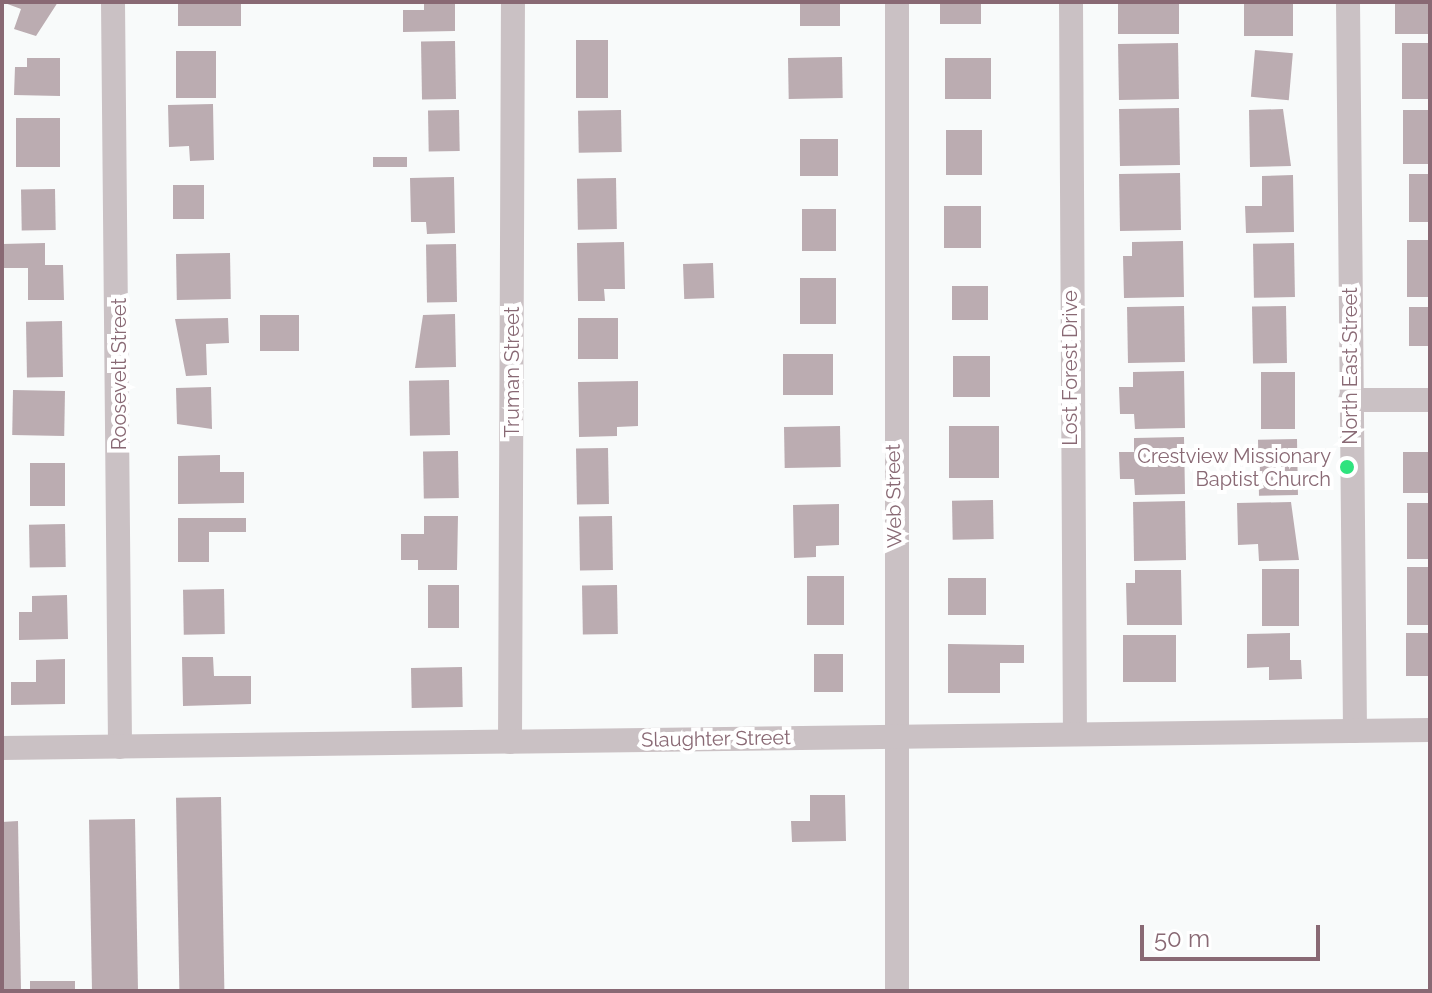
<!DOCTYPE html>
<style>
body{margin:0}
#map{position:relative;width:1432px;height:993px;overflow:hidden;background:#f8fafa;font-family:Raleway,sans-serif}
div>[style]{position:absolute}
[style*='--x']{left:calc(var(--x)*1px);top:calc(var(--y)*1px);width:calc(var(--w)*1px);rotate:calc(var(--a)*1deg)}
.building>*{inset:0;background:#bbacb1;transform-origin:0 0}
.minor>*{height:24px;margin:-12px;padding:0 12px;transform-origin:12px;border-radius:12px;background:#cac1c4}
.dots>*{width:22px;height:22px;translate:-50% -50%;box-sizing:border-box;border:4px solid #fff;border-radius:50%}
span{translate:-50% -50%;white-space:nowrap;text-align:center;line-height:1.15;-webkit-text-stroke:8px #fff;paint-order:stroke}
.street-label{font-size:20px;color:#896974}
.poi-label{font-size:20px;color:#896974}
.right{translate:-100% -50%;text-align:right}
.frame{position:absolute;inset:0;border:4px solid #896974;pointer-events:none}
.scale{position:absolute;left:1140px;top:925px;width:180px;height:36px;box-sizing:border-box;border:4px solid #896974;border-top:0;padding-left:10px;font-size:24px;line-height:28px;white-space:nowrap;color:#896974;-webkit-text-stroke:6px #fff;paint-order:stroke}
</style>
<div id="map">
<div class="building">
<div style="clip-path:polygon(2px 2px,58px 2px,36px 36px,14px 29px,21px 9px)"></div>
<div style="left:178px;top:2px;width:63px;height:24px"></div>
<div style="clip-path:polygon(424px 2px,455px 2px,455px 31px,403px 32px,403px 10px,424px 10px)"></div>
<div style="left:800px;top:2px;width:40px;height:24px"></div>
<div style="left:940px;top:2px;width:41px;height:22px"></div>
<div style="left:1118px;top:2px;width:61px;height:32px"></div>
<div style="left:1244px;top:2px;width:49px;height:34px"></div>
<div style="left:1395px;top:2px;width:35px;height:32px"></div>
<div style="left:576px;top:40px;width:32px;height:58px"></div>
<div style="left:455px;top:41px;width:58px;height:34px;rotate:89deg"></div>
<div style="left:1178px;top:43px;width:56px;height:60px;rotate:89deg"></div>
<div style="left:1430px;top:43px;width:56px;height:28px;rotate:90deg"></div>
<div style="left:1255px;top:50px;width:38px;height:47px;rotate:5deg"></div>
<div style="left:176px;top:51px;width:40px;height:47px"></div>
<div style="left:842px;top:57px;width:41px;height:54px;rotate:89deg"></div>
<div style="clip-path:polygon(27px 58px,60px 58px,60px 96px,14px 95px,15px 67px,27px 67px)"></div>
<div style="left:991px;top:58px;width:41px;height:46px;rotate:90deg"></div>
<div style="clip-path:polygon(213px 104px,214px 160px,190px 161px,189px 146px,169px 147px,168px 105px)"></div>
<div style="left:1179px;top:108px;width:57px;height:60px;rotate:89deg"></div>
<div style="clip-path:polygon(1283px 109px,1291px 166px,1250px 167px,1249px 110px)"></div>
<div style="left:459px;top:110px;width:41px;height:31px;rotate:89deg"></div>
<div style="left:621px;top:110px;width:42px;height:43px;rotate:89deg"></div>
<div style="left:1430px;top:110px;width:54px;height:27px;rotate:90deg"></div>
<div style="left:60px;top:118px;width:49px;height:44px;rotate:90deg"></div>
<div style="left:946px;top:130px;width:36px;height:45px"></div>
<div style="left:800px;top:139px;width:38px;height:37px"></div>
<div style="left:407px;top:157px;width:10px;height:34px;rotate:90deg"></div>
<div style="left:1180px;top:173px;width:57px;height:61px;rotate:89deg"></div>
<div style="left:1430px;top:174px;width:48px;height:21px;rotate:90deg"></div>
<div style="clip-path:polygon(1293px 175px,1294px 232px,1246px 233px,1245px 206px,1262px 206px,1262px 176px)"></div>
<div style="clip-path:polygon(454px 177px,455px 233px,427px 234px,426px 222px,411px 222px,410px 178px)"></div>
<div style="left:616px;top:178px;width:51px;height:39px;rotate:89deg"></div>
<div style="left:173px;top:185px;width:31px;height:34px"></div>
<div style="left:55px;top:189px;width:41px;height:34px;rotate:89deg"></div>
<div style="left:944px;top:206px;width:37px;height:42px"></div>
<div style="left:802px;top:209px;width:34px;height:42px"></div>
<div style="left:1407px;top:240px;width:23px;height:57px"></div>
<div style="clip-path:polygon(1183px 241px,1184px 297px,1124px 298px,1123px 256px,1132px 256px,1132px 242px)"></div>
<div style="clip-path:polygon(624px 242px,625px 289px,604px 289px,605px 301px,578px 301px,577px 243px)"></div>
<div style="clip-path:polygon(45px 243px,45px 265px,63px 265px,64px 300px,28px 300px,28px 268px,2px 268px,2px 244px)"></div>
<div style="left:1294px;top:243px;width:54px;height:41px;rotate:89deg"></div>
<div style="left:456px;top:244px;width:58px;height:30px;rotate:89deg"></div>
<div style="left:230px;top:253px;width:46px;height:54px;rotate:89deg"></div>
<div style="left:713px;top:263px;width:35px;height:30px;rotate:88deg"></div>
<div style="left:836px;top:278px;width:46px;height:36px;rotate:90deg"></div>
<div style="left:952px;top:286px;width:36px;height:34px"></div>
<div style="left:1184px;top:306px;width:56px;height:57px;rotate:89deg"></div>
<div style="left:1286px;top:306px;width:57px;height:34px;rotate:89deg"></div>
<div style="left:1409px;top:307px;width:21px;height:39px"></div>
<div style="clip-path:polygon(455px 314px,456px 367px,415px 368px,423px 315px)"></div>
<div style="left:299px;top:315px;width:36px;height:39px;rotate:90deg"></div>
<div style="clip-path:polygon(228px 318px,229px 343px,206px 344px,207px 375px,186px 376px,175px 319px)"></div>
<div style="left:618px;top:318px;width:41px;height:40px;rotate:90deg"></div>
<div style="left:62px;top:321px;width:56px;height:36px;rotate:89deg"></div>
<div style="left:783px;top:354px;width:50px;height:41px"></div>
<div style="left:953px;top:356px;width:37px;height:41px"></div>
<div style="clip-path:polygon(1184px 371px,1185px 428px,1135px 429px,1134px 414px,1120px 414px,1119px 387px,1133px 387px,1133px 372px)"></div>
<div style="left:1261px;top:372px;width:34px;height:57px"></div>
<div style="left:449px;top:380px;width:55px;height:40px;rotate:89deg"></div>
<div style="clip-path:polygon(638px 381px,638px 426px,617px 427px,617px 436px,579px 437px,578px 382px)"></div>
<div style="clip-path:polygon(211px 387px,212px 429px,177px 424px,176px 388px)"></div>
<div style="left:13px;top:390px;width:52px;height:45px;rotate:1deg"></div>
<div style="left:840px;top:426px;width:41px;height:56px;rotate:89deg"></div>
<div style="left:949px;top:426px;width:50px;height:52px"></div>
<div style="clip-path:polygon(1184px 437px,1185px 494px,1135px 495px,1134px 479px,1120px 479px,1119px 452px,1134px 452px,1134px 438px)"></div>
<div style="left:1297px;top:439px;width:56px;height:39px;rotate:89deg"></div>
<div style="left:608px;top:448px;width:56px;height:32px;rotate:89deg"></div>
<div style="left:458px;top:451px;width:47px;height:35px;rotate:89deg"></div>
<div style="left:1403px;top:452px;width:27px;height:41px"></div>
<div style="clip-path:polygon(220px 455px,220px 472px,244px 472px,244px 503px,178px 504px,178px 456px)"></div>
<div style="left:65px;top:463px;width:43px;height:35px;rotate:90deg"></div>
<div style="left:993px;top:500px;width:39px;height:41px;rotate:89deg"></div>
<div style="left:1185px;top:501px;width:59px;height:52px;rotate:89deg"></div>
<div style="clip-path:polygon(1291px 502px,1299px 560px,1259px 561px,1258px 544px,1238px 545px,1237px 503px)"></div>
<div style="left:1407px;top:503px;width:23px;height:56px"></div>
<div style="clip-path:polygon(839px 504px,839px 545px,816px 546px,816px 557px,794px 558px,793px 505px)"></div>
<div style="clip-path:polygon(424px 516px,458px 516px,457px 570px,418px 570px,418px 560px,401px 560px,401px 534px,424px 534px)"></div>
<div style="left:612px;top:516px;width:54px;height:33px;rotate:89deg"></div>
<div style="clip-path:polygon(178px 518px,246px 518px,246px 532px,209px 532px,209px 562px,178px 562px)"></div>
<div style="left:65px;top:524px;width:43px;height:36px;rotate:89deg"></div>
<div style="left:1430px;top:567px;width:58px;height:23px;rotate:90deg"></div>
<div style="left:1262px;top:569px;width:37px;height:57px"></div>
<div style="clip-path:polygon(1135px 570px,1181px 570px,1182px 625px,1127px 625px,1126px 583px,1135px 583px)"></div>
<div style="left:807px;top:576px;width:37px;height:49px"></div>
<div style="left:948px;top:578px;width:38px;height:37px"></div>
<div style="left:428px;top:585px;width:31px;height:43px"></div>
<div style="left:617px;top:585px;width:49px;height:35px;rotate:89deg"></div>
<div style="left:224px;top:589px;width:45px;height:41px;rotate:89deg"></div>
<div style="clip-path:polygon(67px 595px,68px 639px,19px 640px,19px 612px,32px 612px,32px 596px)"></div>
<div style="clip-path:polygon(1290px 633px,1290px 660px,1301px 660px,1302px 679px,1269px 680px,1269px 667px,1247px 668px,1247px 634px)"></div>
<div style="left:1406px;top:633px;width:24px;height:43px"></div>
<div style="left:1123px;top:635px;width:53px;height:47px"></div>
<div style="clip-path:polygon(948px 644px,1024px 645px,1024px 663px,1000px 663px,1000px 693px,948px 693px)"></div>
<div style="left:814px;top:654px;width:29px;height:38px"></div>
<div style="clip-path:polygon(182px 657px,213px 657px,214px 676px,251px 676px,251px 704px,183px 706px)"></div>
<div style="clip-path:polygon(65px 659px,65px 704px,11px 705px,11px 682px,36px 682px,36px 660px)"></div>
<div style="left:462px;top:667px;width:40px;height:51px;rotate:89deg"></div>
<div style="clip-path:polygon(810px 795px,845px 795px,846px 841px,792px 842px,791px 821px,810px 821px)"></div>
<div style="left:221px;top:797px;width:194px;height:45px;rotate:89deg"></div>
<div style="left:135px;top:819px;width:172px;height:46px;rotate:89deg"></div>
<div style="clip-path:polygon(18px 821px,21px 991px,2px 991px,2px 822px)"></div>
<div style="left:75px;top:981px;width:10px;height:45px;rotate:90deg"></div>
</div>
<div class="minor">
<div style="--x:113;--y:2;--w:745;--a:89.46"></div>
<div style="--x:897;--y:2;--w:989;--a:90"></div>
<div style="--x:1071;--y:2;--w:732;--a:89.69"></div>
<div style="--x:1348;--y:2;--w:729;--a:89.45"></div>
<div style="--x:1350;--y:400;--w:80;--a:0"></div>
<div style="--x:510;--y:742;--w:740;--a:-89.77"></div>
<div style="--x:2;--y:748;--w:1428;--a:-0.72"></div>
</div>
<div class="dots">
<div style="left:1347px;top:467px;background:#2fe37e"></div>
</div>
<div class="street-label">
<span style="left:1350px;top:366px;rotate:-90deg">North East Street</span>
<span style="left:1070px;top:368px;rotate:-90deg">Lost Forest Drive</span>
<span style="left:512px;top:372px;rotate:-90deg">Truman Street</span>
<span style="left:119px;top:374px;rotate:-90deg">Roosevelt Street</span>
<span style="left:894px;top:496px;rotate:-91deg">Web Street</span>
<span style="left:716px;top:739px;rotate:-1deg">Slaughter Street</span>
</div>
<div class="poi-label">
<span class="right" style="left:1331px;top:468px">Crestview Missionary<br>Baptist Church</span>
</div>
<div class="frame"></div>
<div class="scale">50 m</div>
</div>
